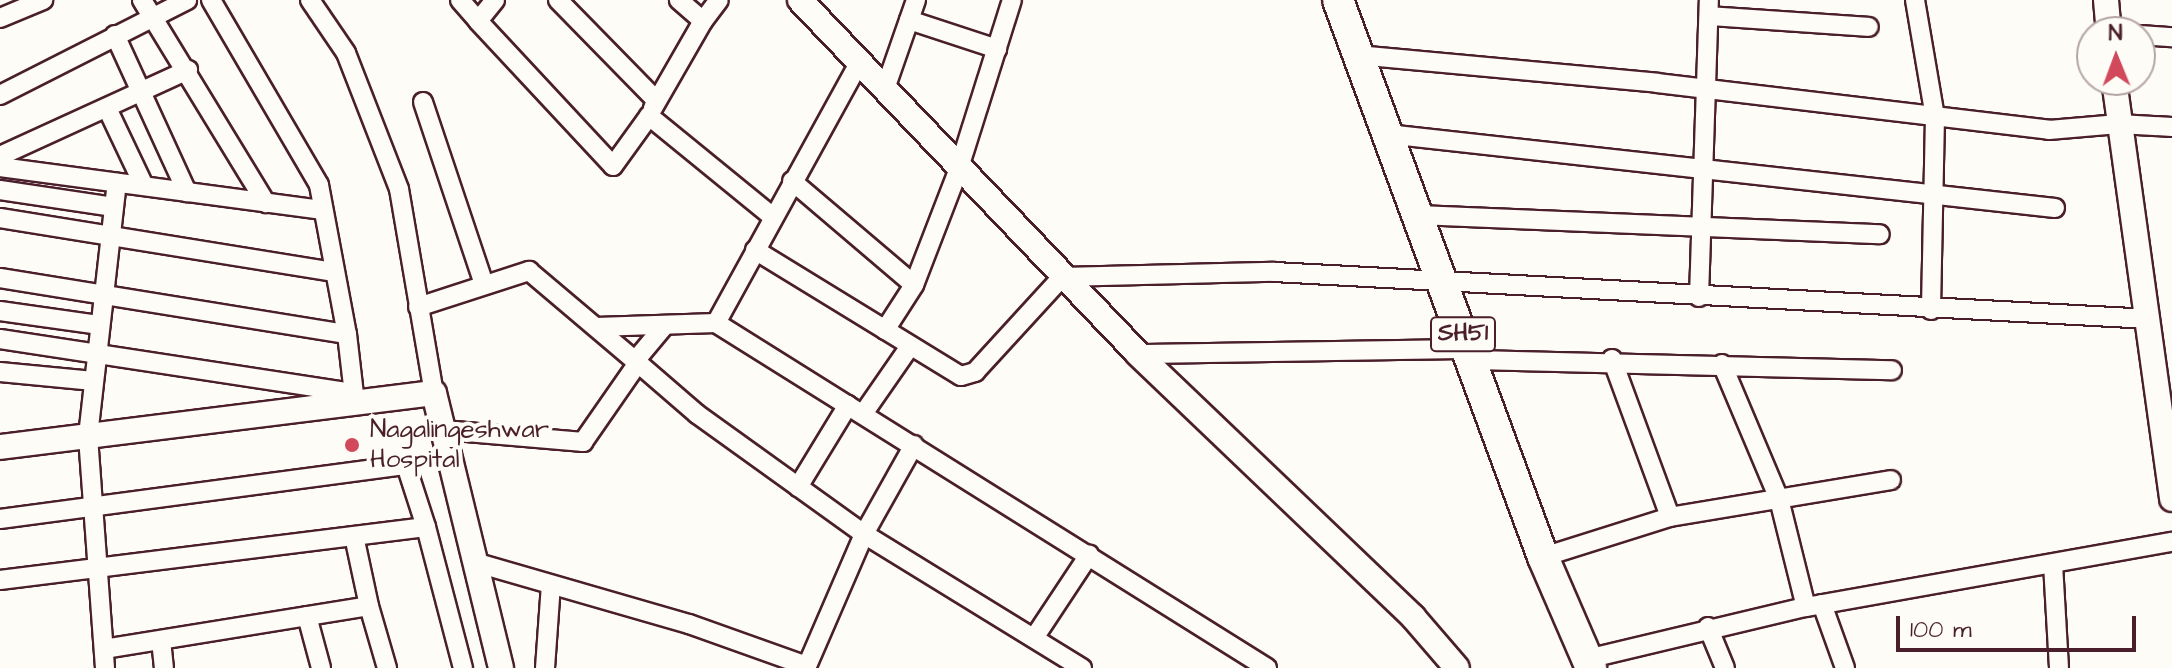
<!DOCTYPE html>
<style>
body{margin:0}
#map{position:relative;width:2172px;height:668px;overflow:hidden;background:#fdfcf7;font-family:"Architects Daughter",sans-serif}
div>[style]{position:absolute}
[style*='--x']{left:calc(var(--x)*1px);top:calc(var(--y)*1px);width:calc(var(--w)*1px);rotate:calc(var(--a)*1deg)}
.roads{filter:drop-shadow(2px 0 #4a1f2b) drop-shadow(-2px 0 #4a1f2b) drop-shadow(0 2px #4a1f2b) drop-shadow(0 -2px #4a1f2b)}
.minor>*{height:18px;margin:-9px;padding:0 9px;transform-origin:9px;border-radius:9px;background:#fdfcf7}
.tertiary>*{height:24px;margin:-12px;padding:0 12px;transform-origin:12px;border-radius:12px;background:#fdfcf7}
.primary>*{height:30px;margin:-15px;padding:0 15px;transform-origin:15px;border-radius:15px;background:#fdfcf7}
.dots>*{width:22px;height:22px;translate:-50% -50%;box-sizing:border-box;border:4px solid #fdfcf7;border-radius:50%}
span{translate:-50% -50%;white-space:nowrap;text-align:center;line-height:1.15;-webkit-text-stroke:8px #fdfcf7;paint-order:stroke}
.shield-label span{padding:2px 6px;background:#fdfcf7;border:2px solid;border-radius:6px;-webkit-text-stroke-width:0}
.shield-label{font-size:24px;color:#4a1f2b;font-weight:700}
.poi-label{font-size:26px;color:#4a1f2b}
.left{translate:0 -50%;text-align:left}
.north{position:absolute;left:2076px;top:16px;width:80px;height:80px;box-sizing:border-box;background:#fdfcf7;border:2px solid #b5a4a5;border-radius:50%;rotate:359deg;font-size:22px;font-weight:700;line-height:32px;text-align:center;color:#4a1f2b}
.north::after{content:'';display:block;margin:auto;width:28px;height:36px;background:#d1495b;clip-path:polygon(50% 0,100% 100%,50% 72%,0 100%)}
.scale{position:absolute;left:1896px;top:616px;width:240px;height:36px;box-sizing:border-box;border:4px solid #4a1f2b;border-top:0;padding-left:10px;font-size:24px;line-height:28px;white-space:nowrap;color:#4a1f2b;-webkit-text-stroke:6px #fdfcf7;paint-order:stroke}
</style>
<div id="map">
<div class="roads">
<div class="minor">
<div style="--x:142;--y:0;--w:238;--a:58.6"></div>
<div style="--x:211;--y:0;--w:214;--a:59.7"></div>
<div style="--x:319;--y:185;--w:152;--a:79.4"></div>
<div style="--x:310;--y:0;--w:64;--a:55.8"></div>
<div style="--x:346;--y:53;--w:146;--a:68.7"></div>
<div style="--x:399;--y:189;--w:207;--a:80.3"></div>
<div style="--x:460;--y:0;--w:28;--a:49"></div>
<div style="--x:495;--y:0;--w:27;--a:129"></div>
<div style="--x:478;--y:21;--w:198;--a:47"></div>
<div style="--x:613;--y:166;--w:62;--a:-54.2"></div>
<div style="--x:649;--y:116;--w:160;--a:39.2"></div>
<div style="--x:558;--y:0;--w:141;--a:45.6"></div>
<div style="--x:1915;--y:0;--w:119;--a:80.3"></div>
<div style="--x:1935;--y:117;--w:193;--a:91.2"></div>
<div style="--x:1709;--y:16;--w:160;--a:3.9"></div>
<div style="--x:0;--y:18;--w:47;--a:-22.7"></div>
<div style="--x:909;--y:20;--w:93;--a:18.2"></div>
<div style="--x:703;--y:21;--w:26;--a:-53"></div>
<div style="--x:115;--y:35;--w:173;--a:65.4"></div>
<div style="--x:2140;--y:35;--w:32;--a:4"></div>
<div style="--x:1358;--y:55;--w:300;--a:5.3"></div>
<div style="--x:1657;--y:83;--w:395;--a:6.8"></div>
<div style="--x:2049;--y:130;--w:70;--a:-4.9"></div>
<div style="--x:2119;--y:124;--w:53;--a:3.2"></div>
<div style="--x:859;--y:63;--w:297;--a:118.8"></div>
<div style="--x:716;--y:323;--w:650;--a:32.05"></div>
<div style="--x:885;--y:89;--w:94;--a:-70.8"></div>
<div style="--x:0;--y:95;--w:210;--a:-26.9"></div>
<div style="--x:423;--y:102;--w:192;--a:71.5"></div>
<div style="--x:107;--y:108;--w:86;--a:64.6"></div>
<div style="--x:653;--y:108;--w:100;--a:-60.1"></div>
<div style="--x:703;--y:21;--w:32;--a:-139"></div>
<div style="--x:1387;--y:134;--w:672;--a:6.32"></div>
<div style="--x:0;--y:156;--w:207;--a:-24.6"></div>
<div style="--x:0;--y:167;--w:326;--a:7.6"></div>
<div style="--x:792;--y:181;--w:160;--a:40.4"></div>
<div style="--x:914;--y:285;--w:122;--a:-68.9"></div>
<div style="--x:958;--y:171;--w:179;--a:-72.5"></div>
<div style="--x:0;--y:190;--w:115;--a:8.5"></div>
<div style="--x:1418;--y:215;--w:462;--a:2.4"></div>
<div style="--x:0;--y:218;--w:339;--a:9.2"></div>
<div style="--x:755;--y:250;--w:241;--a:31.5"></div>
<div style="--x:961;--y:376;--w:15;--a:-16"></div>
<div style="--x:975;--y:372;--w:129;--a:-47.5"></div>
<div style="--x:1062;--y:277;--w:212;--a:-1.4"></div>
<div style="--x:1274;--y:272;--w:877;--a:3.07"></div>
<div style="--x:0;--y:278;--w:351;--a:9.2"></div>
<div style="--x:347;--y:334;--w:69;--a:83.4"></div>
<div style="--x:1699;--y:297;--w:297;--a:-88.1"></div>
<div style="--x:418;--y:307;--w:117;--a:-18"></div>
<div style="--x:529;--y:271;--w:143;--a:40.2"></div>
<div style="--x:0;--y:311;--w:101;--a:8"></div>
<div style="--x:596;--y:327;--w:120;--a:-1.9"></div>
<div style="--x:885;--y:330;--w:54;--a:-57.2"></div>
<div style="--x:0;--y:339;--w:358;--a:8.7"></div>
<div style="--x:1138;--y:354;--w:331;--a:-0.9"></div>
<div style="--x:1612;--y:359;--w:168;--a:69.8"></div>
<div style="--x:1474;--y:360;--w:418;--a:1.4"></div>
<div style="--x:635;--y:361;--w:47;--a:-50.2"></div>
<div style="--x:1722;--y:364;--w:147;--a:67.1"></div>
<div style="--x:1779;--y:499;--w:111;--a:76"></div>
<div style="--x:0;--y:372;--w:94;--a:5.5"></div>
<div style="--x:863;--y:414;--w:83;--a:-55.3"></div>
<div style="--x:443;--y:430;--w:141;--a:4.9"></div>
<div style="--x:583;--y:442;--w:96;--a:-55.2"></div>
<div style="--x:638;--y:363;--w:78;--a:40.8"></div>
<div style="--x:697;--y:414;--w:206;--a:35.7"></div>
<div style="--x:864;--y:534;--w:256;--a:31.6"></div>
<div style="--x:798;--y:487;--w:96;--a:-58.6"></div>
<div style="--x:0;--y:519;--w:410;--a:-7.6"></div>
<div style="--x:406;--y:465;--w:65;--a:72.1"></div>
<div style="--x:354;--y:536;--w:72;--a:77.9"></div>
<div style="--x:1543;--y:557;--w:133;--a:-17.5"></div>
<div style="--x:1670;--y:517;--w:224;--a:-9.5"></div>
<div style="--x:474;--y:562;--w:224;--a:16.1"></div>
<div style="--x:689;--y:624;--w:125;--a:19.6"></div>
<div style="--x:807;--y:666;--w:144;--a:-66.6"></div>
<div style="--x:864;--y:534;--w:102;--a:-60.7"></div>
<div style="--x:2053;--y:564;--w:104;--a:86.7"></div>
<div style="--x:0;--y:580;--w:429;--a:-7.1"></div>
<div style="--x:426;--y:527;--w:146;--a:75.3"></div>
<div style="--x:1822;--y:604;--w:68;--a:70.2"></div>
<div style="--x:307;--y:616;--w:54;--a:74.9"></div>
<div style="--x:1708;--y:627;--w:44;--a:67.5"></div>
<div style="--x:1034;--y:638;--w:100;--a:-56.5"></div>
<div style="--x:161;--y:640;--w:28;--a:84"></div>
<div style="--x:104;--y:649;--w:268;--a:-9.2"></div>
<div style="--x:369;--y:606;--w:65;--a:73.8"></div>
<div style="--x:1587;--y:659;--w:225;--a:-13.4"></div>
<div style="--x:1806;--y:607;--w:372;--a:-10.1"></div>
<div style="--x:105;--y:668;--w:233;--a:-94.2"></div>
<div style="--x:88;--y:436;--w:255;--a:-83.5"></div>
<div style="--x:545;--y:668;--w:83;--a:-85.9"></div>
</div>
<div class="tertiary">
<div style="--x:800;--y:0;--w:489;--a:46.3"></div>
<div style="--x:1138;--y:354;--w:381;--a:43.7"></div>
<div style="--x:1413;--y:617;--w:67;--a:49.2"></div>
<div style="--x:2106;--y:0;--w:32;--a:85"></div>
<div style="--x:2114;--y:80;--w:423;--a:82.1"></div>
<div style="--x:0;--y:447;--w:437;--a:-7.1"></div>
<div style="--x:434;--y:393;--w:283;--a:76.3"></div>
</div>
<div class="primary">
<div style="--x:1338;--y:0;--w:594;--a:69.79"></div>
<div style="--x:1543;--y:557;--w:121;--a:66.6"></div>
</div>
</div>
<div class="dots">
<div style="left:352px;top:445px;background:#d1495b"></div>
</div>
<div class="shield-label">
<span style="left:1463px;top:334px">SH51</span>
</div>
<div class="poi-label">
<span class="left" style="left:370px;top:445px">Nagalingeshwar<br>Hospital</span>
</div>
<div class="north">N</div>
<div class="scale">100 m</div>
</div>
